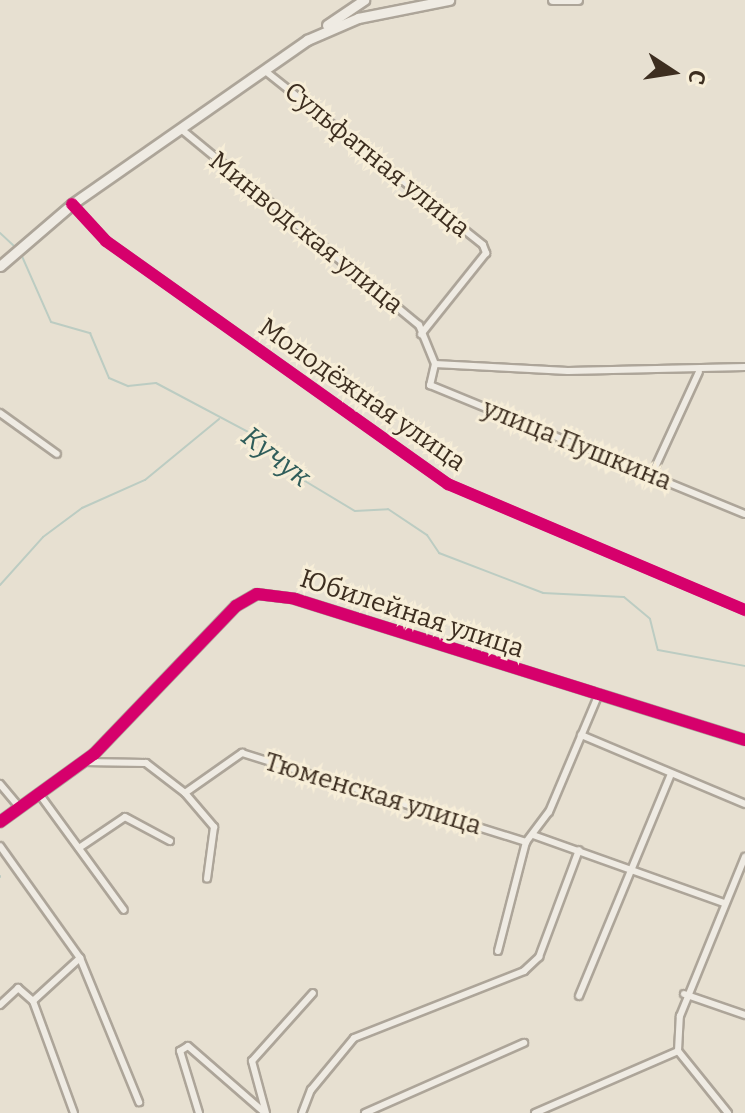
<!DOCTYPE html>
<meta charset="utf-8">
<style>
body{margin:0}
#map{position:relative;width:745px;height:1113px;overflow:hidden;background:#e7e0d1;font-family:Bitter,serif}
div>[style]{position:absolute}
[style*='--x']{left:calc(var(--x)*1px);top:calc(var(--y)*1px);width:calc(var(--w)*1px);rotate:calc(var(--a)*1deg)}
.stream>*{height:2px;margin:-1px;padding:0 1px;transform-origin:1px;border-radius:1px;background:#bcccc2}
.roads{filter:drop-shadow(2px 0 #ada599) drop-shadow(-2px 0 #ada599) drop-shadow(0 2px #ada599) drop-shadow(0 -2px #ada599)}
.minor>*{height:6px;margin:-3px;padding:0 3px;transform-origin:3px;border-radius:3px;background:#efebe3}
.tertiary>*{height:8px;margin:-4px;padding:0 4px;transform-origin:4px;border-radius:4px;background:#efebe3}
.secondary>*{height:9px;margin:-4.5px;padding:0 4.5px;transform-origin:4.5px;border-radius:4.5px;background:#efebe3}
.cycleway>*{height:12px;margin:-6px;padding:0 6px;transform-origin:6px;border-radius:6px;background:#d6006c}
span{translate:-50% -50%;white-space:nowrap;text-align:center;line-height:1.15;-webkit-text-stroke:6px #f7eed8;paint-order:stroke}
.street-label{font-size:26px;color:#3d2e20}
.water-label{font-size:28px;color:#2f5d5a;font-style:italic}
.north{position:absolute;left:633px;top:32px;width:80px;height:80px;-webkit-text-stroke:6px #f7eed8;paint-order:stroke;rotate:102deg;font-size:22px;font-weight:700;line-height:32px;text-align:center;color:#3d2e20}
.north::after{content:'';display:block;margin:auto;width:28px;height:36px;background:#3d2e20;clip-path:polygon(50% 0,100% 100%,50% 72%,0 100%)}
</style>
<div id="map">
<div class="stream">
<div style="--x:0;--y:233;--w:21;--a:43"></div>
<div style="--x:21;--y:254;--w:74;--a:66.2"></div>
<div style="--x:51;--y:322;--w:41;--a:15.8"></div>
<div style="--x:90;--y:333;--w:49;--a:67.1"></div>
<div style="--x:109;--y:378;--w:21;--a:23"></div>
<div style="--x:128;--y:386;--w:28;--a:-6"></div>
<div style="--x:156;--y:383;--w:126;--a:28"></div>
<div style="--x:267;--y:442;--w:27;--a:62"></div>
<div style="--x:280;--y:466;--w:87;--a:31"></div>
<div style="--x:355;--y:511;--w:33;--a:-3"></div>
<div style="--x:388;--y:509;--w:47;--a:33.7"></div>
<div style="--x:427;--y:535;--w:22;--a:56"></div>
<div style="--x:439;--y:553;--w:111;--a:21"></div>
<div style="--x:543;--y:593;--w:81;--a:2.8"></div>
<div style="--x:624;--y:597;--w:34;--a:40"></div>
<div style="--x:650;--y:619;--w:32;--a:76"></div>
<div style="--x:658;--y:650;--w:88;--a:10.4"></div>
<div style="--x:0;--y:585;--w:64;--a:-48.1"></div>
<div style="--x:43;--y:537;--w:49;--a:-36.6"></div>
<div style="--x:82;--y:508;--w:69;--a:-24"></div>
<div style="--x:145;--y:480;--w:96;--a:-39.5"></div>
<div style="--x:0;--y:876;--w:1;--a:90"></div>
</div>
<div class="roads">
<div class="minor">
<div style="--x:264;--y:70;--w:280;--a:38.6"></div>
<div style="--x:483;--y:245;--w:9;--a:69"></div>
<div style="--x:486;--y:253;--w:104;--a:128.7"></div>
<div style="--x:181;--y:129;--w:308;--a:39.5"></div>
<div style="--x:419;--y:325;--w:42;--a:67.7"></div>
<div style="--x:72;--y:204;--w:50;--a:47.4"></div>
<div style="--x:106;--y:241;--w:420;--a:35.4"></div>
<div style="--x:448;--y:484;--w:323;--a:23"></div>
<div style="--x:435;--y:364;--w:22;--a:103"></div>
<div style="--x:430;--y:385;--w:340;--a:22.3"></div>
<div style="--x:435;--y:364;--w:133;--a:3"></div>
<div style="--x:568;--y:371;--w:177;--a:-1.3"></div>
<div style="--x:0;--y:413;--w:70;--a:35.7"></div>
<div style="--x:652;--y:474;--w:112;--a:-65.3"></div>
<div style="--x:581;--y:735;--w:178;--a:22.8"></div>
<div style="--x:84;--y:762;--w:62;--a:0.9"></div>
<div style="--x:146;--y:763;--w:49;--a:37.6"></div>
<div style="--x:185;--y:793;--w:45;--a:49.5"></div>
<div style="--x:214;--y:827;--w:52;--a:97.7"></div>
<div style="--x:0;--y:784;--w:31;--a:50"></div>
<div style="--x:185;--y:793;--w:70;--a:-35.1"></div>
<div style="--x:242;--y:753;--w:298;--a:17.4"></div>
<div style="--x:40;--y:795;--w:142;--a:53.9"></div>
<div style="--x:533;--y:835;--w:203;--a:19.6"></div>
<div style="--x:0;--y:846;--w:138;--a:54.5"></div>
<div style="--x:80;--y:958;--w:156;--a:67.7"></div>
<div style="--x:79;--y:848;--w:55;--a:-34"></div>
<div style="--x:125;--y:817;--w:51;--a:28.1"></div>
<div style="--x:498;--y:951;--w:113;--a:-75.6"></div>
<div style="--x:526;--y:842;--w:38;--a:-53"></div>
<div style="--x:549;--y:812;--w:126;--a:-67.1"></div>
<div style="--x:684;--y:994;--w:65;--a:19"></div>
<div style="--x:579;--y:996;--w:240;--a:-67.5"></div>
<div style="--x:33;--y:1001;--w:64;--a:-42.5"></div>
<div style="--x:0;--y:1005;--w:25;--a:-43"></div>
<div style="--x:18;--y:988;--w:20;--a:41"></div>
<div style="--x:33;--y:1001;--w:119;--a:69.9"></div>
<div style="--x:199;--y:1113;--w:65;--a:-107"></div>
<div style="--x:180;--y:1051;--w:9;--a:-32"></div>
<div style="--x:188;--y:1046;--w:102;--a:41"></div>
<div style="--x:266;--y:1113;--w:54;--a:-105.1"></div>
<div style="--x:252;--y:1061;--w:91;--a:-48.1"></div>
<div style="--x:302;--y:1113;--w:25;--a:-69"></div>
<div style="--x:311;--y:1090;--w:67;--a:-50.4"></div>
<div style="--x:354;--y:1038;--w:183;--a:-21.5"></div>
<div style="--x:524;--y:971;--w:21;--a:-43"></div>
<div style="--x:539;--y:957;--w:114;--a:-69.5"></div>
<div style="--x:365;--y:1113;--w:174;--a:-23.8"></div>
<div style="--x:535;--y:1113;--w:156;--a:-23.4"></div>
<div style="--x:728;--y:1113;--w:80;--a:-128.9"></div>
<div style="--x:678;--y:1051;--w:35;--a:-87"></div>
<div style="--x:680;--y:1016;--w:172;--a:-67.8"></div>
</div>
<div class="tertiary">
<div style="--x:553;--y:0;--w:25;--a:0"></div>
<div style="--x:0;--y:822;--w:116;--a:-35.9"></div>
<div style="--x:94;--y:754;--w:205;--a:-46.2"></div>
<div style="--x:236;--y:606;--w:24;--a:-30"></div>
<div style="--x:257;--y:594;--w:38;--a:7"></div>
<div style="--x:295;--y:599;--w:472;--a:17.4"></div>
</div>
<div class="secondary">
<div style="--x:327;--y:25;--w:45;--a:-34"></div>
<div style="--x:0;--y:266;--w:95;--a:-40.7"></div>
<div style="--x:72;--y:204;--w:287;--a:-34.9"></div>
<div style="--x:307;--y:40;--w:56;--a:-23.3"></div>
<div style="--x:358;--y:18;--w:93;--a:-11.2"></div>
</div>
</div>
<div class="cycleway">
<div style="--x:72;--y:204;--w:50;--a:47.4"></div>
<div style="--x:106;--y:241;--w:420;--a:35.4"></div>
<div style="--x:448;--y:484;--w:323;--a:23"></div>
<div style="--x:0;--y:822;--w:116;--a:-35.9"></div>
<div style="--x:94;--y:754;--w:205;--a:-46.2"></div>
<div style="--x:236;--y:606;--w:24;--a:-30"></div>
<div style="--x:257;--y:594;--w:38;--a:7"></div>
<div style="--x:295;--y:599;--w:472;--a:17.4"></div>
</div>
<div class="street-label">
<span style="left:377px;top:160px;rotate:39deg">Сульфатная улица</span>
<span style="left:306px;top:233px;rotate:39deg">Минводская улица</span>
<span style="left:362px;top:395px;rotate:35deg">Молодёжная улица</span>
<span style="left:577px;top:445px;rotate:22deg">улица Пушкина</span>
<span style="left:412px;top:614px;rotate:18deg">Юбилейная улица</span>
<span style="left:373px;top:794px;rotate:17deg">Тюменская улица</span>
</div>
<div class="water-label">
<span style="left:276px;top:457px;rotate:38deg">Кучук</span>
</div>
<div class="north">С</div>
</div>
